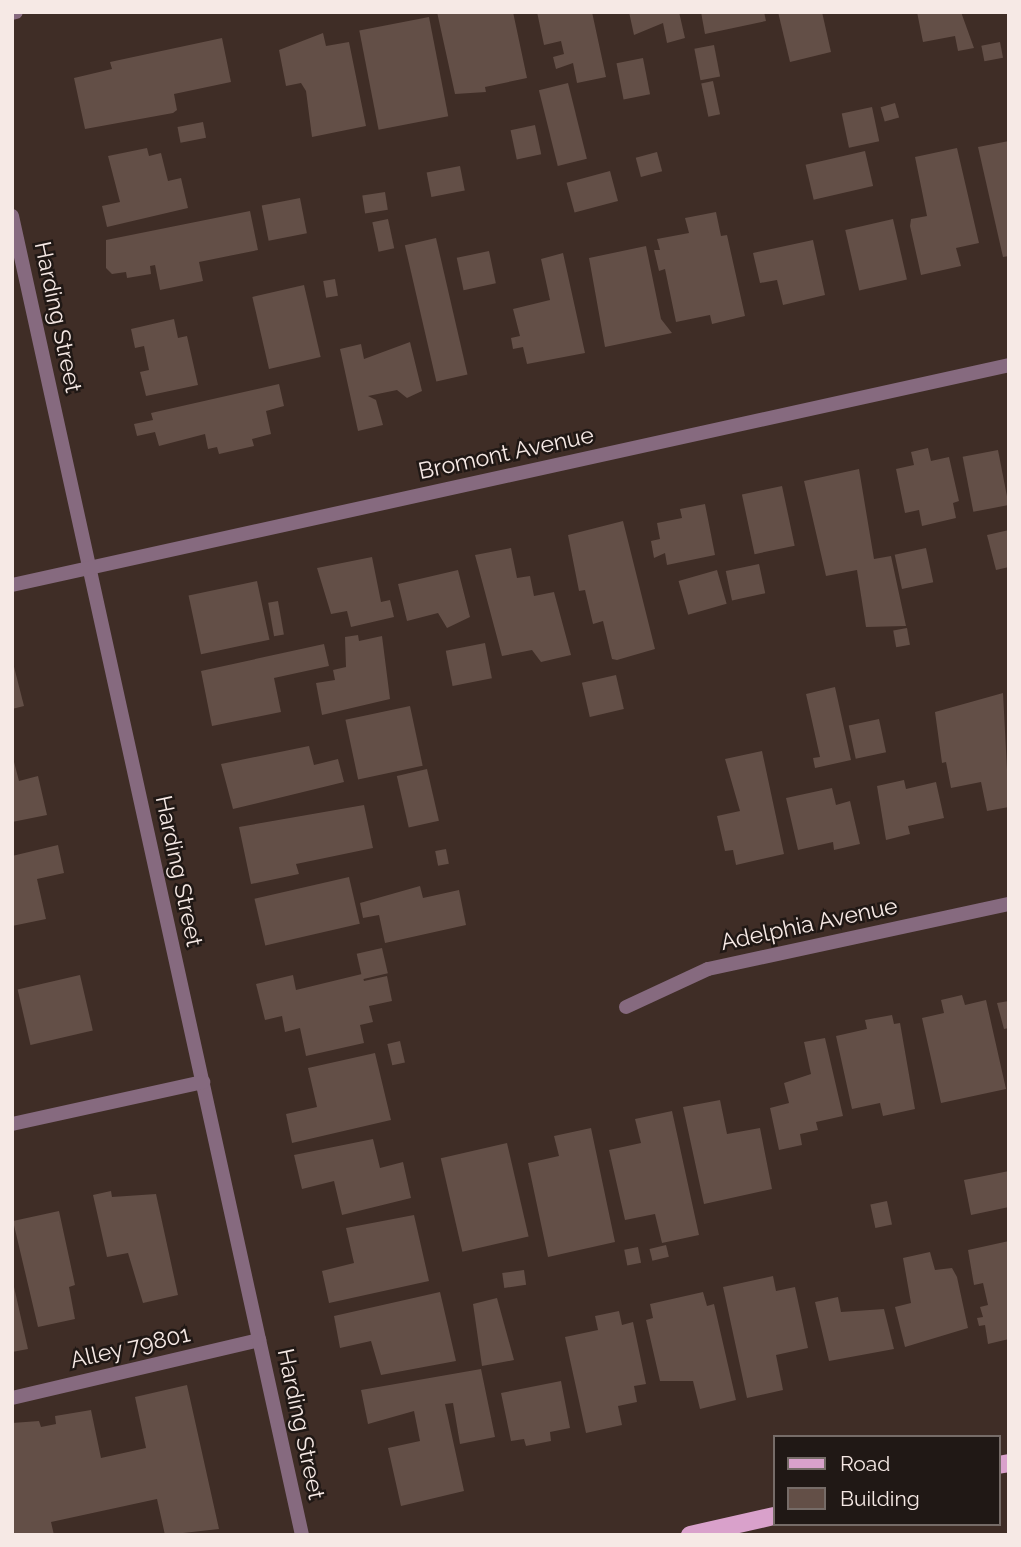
<!DOCTYPE html>
<style>
body{margin:0}
#map{position:relative;width:1021px;height:1547px;overflow:hidden;background:#3f2d26;font-family:Raleway,sans-serif}
div>[style]{position:absolute}
[style*='--x']{left:calc(var(--x)*1px);top:calc(var(--y)*1px);width:calc(var(--w)*1px);rotate:calc(var(--a)*1deg)}
.building>*{inset:0;background:#634f47;transform-origin:0 0}
.lane>*{height:14px;margin:-7px;padding:0 7px;transform-origin:7px;border-radius:7px;background:#866a7f}
.street>*{height:14px;margin:-7px;padding:0 7px;transform-origin:7px;border-radius:7px;background:#866a7f}
.primary>*{height:18px;margin:-9px;padding:0 9px;transform-origin:9px;border-radius:9px;background:#d9a1cb}
span{translate:-50% -50%;white-space:nowrap;text-align:center;line-height:1.15;-webkit-text-stroke:5px #201815;paint-order:stroke}
.street-label{font-size:23px;color:#f6e9e5}
.frame{position:absolute;inset:0;border:14px solid #f6e9e5;pointer-events:none}
.legend{position:absolute;left:773px;top:1435px;width:228px;height:91px;box-sizing:border-box;background:#201815;border:2px solid #766c68;margin:0;padding:9px 12px;list-style:none;font-size:21px;color:#f6e9e5}
.legend li{display:flex;align-items:center;gap:14px;height:35px}
.legend b{width:35px;border:2px solid #766c68}
</style>
<div id="map">
<div class="building">
<div style="clip-path:polygon(437px 12px,513px 12px,527px 78px,485px 87px,486px 92px,455px 94px)"></div>
<div style="clip-path:polygon(537px 12px,592px 12px,606px 77px,577px 83px,573px 63px,556px 69px,553px 57px,564px 54px,561px 41px,544px 45px)"></div>
<div style="clip-path:polygon(629px 12px,679px 12px,685px 38px,667px 43px,663px 23px,634px 35px)"></div>
<div style="clip-path:polygon(701px 12px,764px 12px,766px 21px,705px 34px)"></div>
<div style="clip-path:polygon(778px 12px,822px 12px,831px 52px,790px 62px)"></div>
<div style="clip-path:polygon(917px 12px,961px 12px,974px 48px,958px 51px,955px 36px,923px 42px)"></div>
<div style="left:429px;top:17px;width:101px;height:71px;rotate:79deg"></div>
<div style="clip-path:polygon(323px 33px,326px 46px,349px 42px,366px 126px,312px 137px,306px 91px,301px 83px,286px 86px,279px 50px)"></div>
<div style="clip-path:polygon(222px 38px,231px 82px,174px 94px,177px 110px,173px 113px,85px 129px,74px 78px,112px 69px,110px 62px)"></div>
<div style="left:1000px;top:42px;width:16px;height:19px;rotate:79deg"></div>
<div style="left:714px;top:45px;width:32px;height:20px;rotate:79deg"></div>
<div style="left:643px;top:58px;width:37px;height:27px;rotate:79deg"></div>
<div style="left:713px;top:81px;width:34px;height:12px;rotate:78deg"></div>
<div style="left:568px;top:83px;width:78px;height:30px;rotate:76deg"></div>
<div style="left:895px;top:103px;width:15px;height:15px;rotate:74deg"></div>
<div style="left:872px;top:107px;width:35px;height:31px;rotate:78deg"></div>
<div style="left:203px;top:122px;width:16px;height:26px;rotate:79deg"></div>
<div style="left:535px;top:125px;width:30px;height:25px;rotate:78deg"></div>
<div style="clip-path:polygon(1009px 141px,1009px 256px,1003px 257px,978px 147px)"></div>
<div style="clip-path:polygon(147px 148px,149px 156px,161px 153px,168px 181px,181px 178px,188px 208px,107px 227px,102px 206px,120px 202px,108px 156px)"></div>
<div style="clip-path:polygon(957px 148px,979px 243px,956px 248px,961px 266px,921px 275px,910px 226px,911px 219px,927px 216px,915px 157px)"></div>
<div style="left:865px;top:151px;width:36px;height:61px;rotate:77deg"></div>
<div style="left:657px;top:152px;width:20px;height:22px;rotate:75deg"></div>
<div style="left:460px;top:166px;width:25px;height:34px;rotate:79deg"></div>
<div style="left:610px;top:171px;width:31px;height:45px;rotate:75deg"></div>
<div style="left:385px;top:192px;width:18px;height:23px;rotate:81deg"></div>
<div style="left:300px;top:198px;width:36px;height:39px;rotate:79deg"></div>
<div style="clip-path:polygon(250px 211px,258px 250px,199px 262px,203px 281px,160px 290px,155px 265px,150px 266px,151px 274px,127px 278px,126px 272px,112px 274px,106px 268px,106px 240px)"></div>
<div style="clip-path:polygon(716px 212px,721px 236px,727px 235px,745px 316px,712px 324px,710px 315px,676px 322px,665px 269px,659px 271px,654px 250px,660px 250px,657px 239px,689px 233px,685px 218px)"></div>
<div style="left:388px;top:219px;width:30px;height:16px;rotate:78deg"></div>
<div style="left:893px;top:219px;width:62px;height:49px;rotate:77deg"></div>
<div style="left:436px;top:238px;width:140px;height:32px;rotate:77deg"></div>
<div style="clip-path:polygon(813px 240px,825px 295px,783px 305px,777px 280px,760px 283px,753px 253px)"></div>
<div style="clip-path:polygon(646px 246px,661px 319px,672px 333px,605px 347px,589px 258px)"></div>
<div style="left:489px;top:251px;width:33px;height:33px;rotate:78deg"></div>
<div style="clip-path:polygon(563px 253px,585px 353px,527px 364px,523px 347px,513px 349px,511px 338px,520px 336px,513px 309px,550px 300px,541px 259px)"></div>
<div style="left:335px;top:279px;width:17px;height:12px;rotate:80deg"></div>
<div style="left:304px;top:285px;width:74px;height:53px;rotate:77deg"></div>
<div style="clip-path:polygon(174px 319px,178px 338px,187px 336px,198px 385px,146px 396px,140px 372px,149px 370px,144px 346px,135px 348px,131px 329px)"></div>
<div style="clip-path:polygon(410px 342px,422px 391px,407px 398px,397px 390px,368px 396px,376px 400px,383px 425px,358px 431px,340px 349px,361px 344px,364px 359px)"></div>
<div style="clip-path:polygon(279px 384px,284px 406px,266px 411px,271px 434px,252px 439px,254px 446px,219px 454px,217px 447px,208px 449px,205px 434px,159px 446px,155px 432px,137px 436px,134px 424px,153px 420px,151px 413px)"></div>
<div style="clip-path:polygon(928px 448px,931px 461px,949px 457px,959px 501px,953px 503px,956px 518px,922px 526px,919px 510px,905px 513px,896px 469px,914px 465px,911px 452px)"></div>
<div style="left:998px;top:450px;width:56px;height:36px;rotate:79deg"></div>
<div style="clip-path:polygon(859px 469px,874px 559px,891px 556px,906px 626px,866px 627px,857px 570px,826px 576px,804px 481px)"></div>
<div style="left:782px;top:486px;width:61px;height:41px;rotate:78deg"></div>
<div style="clip-path:polygon(705px 504px,715px 555px,667px 565px,665px 553px,654px 558px,651px 541px,660px 539px,657px 523px,682px 518px,680px 509px)"></div>
<div style="clip-path:polygon(623px 521px,655px 649px,617px 660px,612px 659px,603px 621px,593px 624px,585px 590px,579px 591px,568px 535px)"></div>
<div style="clip-path:polygon(1009px 530px,1009px 567px,996px 570px,987px 535px)"></div>
<div style="clip-path:polygon(511px 548px,517px 578px,530px 576px,534px 596px,554px 592px,571px 655px,541px 662px,532px 650px,502px 656px,475px 555px)"></div>
<div style="left:926px;top:548px;width:35px;height:32px;rotate:78deg"></div>
<div style="clip-path:polygon(372px 557px,381px 602px,390px 600px,394px 617px,351px 627px,347px 611px,331px 614px,317px 568px)"></div>
<div style="left:759px;top:564px;width:30px;height:34px;rotate:78deg"></div>
<div style="clip-path:polygon(458px 570px,470px 617px,447px 628px,438px 613px,407px 621px,398px 584px)"></div>
<div style="left:717px;top:570px;width:35px;height:40px;rotate:74deg"></div>
<div style="left:257px;top:581px;width:60px;height:70px;rotate:78deg"></div>
<div style="left:278px;top:601px;width:34px;height:10px;rotate:80deg"></div>
<div style="left:907px;top:628px;width:17px;height:14px;rotate:80deg"></div>
<div style="clip-path:polygon(358px 635px,359px 641px,382px 636px,390px 699px,322px 715px,316px 683px,335px 680px,333px 670px,346px 667px,345px 637px)"></div>
<div style="left:485px;top:643px;width:36px;height:40px;rotate:79deg"></div>
<div style="clip-path:polygon(324px 644px,329px 666px,274px 678px,281px 712px,212px 726px,201px 671px)"></div>
<div style="clip-path:polygon(12px 659px,24px 706px,12px 709px)"></div>
<div style="left:616px;top:675px;width:35px;height:35px;rotate:77deg"></div>
<div style="clip-path:polygon(835px 687px,851px 760px,815px 768px,813px 758px,820px 757px,806px 694px)"></div>
<div style="clip-path:polygon(1003px 693px,1009px 807px,987px 811px,981px 782px,951px 788px,946px 762px,942px 763px,935px 712px)"></div>
<div style="left:410px;top:706px;width:61px;height:66px;rotate:78deg"></div>
<div style="left:879px;top:719px;width:34px;height:31px;rotate:78deg"></div>
<div style="clip-path:polygon(309px 746px,314px 765px,338px 759px,344px 782px,233px 809px,221px 764px)"></div>
<div style="clip-path:polygon(762px 751px,784px 854px,736px 865px,733px 850px,725px 851px,717px 816px,740px 811px,725px 759px)"></div>
<div style="clip-path:polygon(13px 758px,19px 781px,38px 776px,47px 815px,12px 822px)"></div>
<div style="left:427px;top:769px;width:53px;height:31px;rotate:77deg"></div>
<div style="clip-path:polygon(904px 780px,906px 789px,936px 782px,944px 818px,908px 826px,910px 834px,886px 840px,877px 786px)"></div>
<div style="clip-path:polygon(832px 788px,836px 805px,850px 801px,860px 844px,834px 850px,833px 842px,798px 850px,786px 798px)"></div>
<div style="clip-path:polygon(364px 805px,373px 848px,296px 864px,299px 874px,251px 884px,239px 827px)"></div>
<div style="clip-path:polygon(58px 845px,64px 873px,37px 879px,46px 919px,12px 926px,12px 856px)"></div>
<div style="left:446px;top:849px;width:15px;height:11px;rotate:79deg"></div>
<div style="left:349px;top:877px;width:48px;height:97px;rotate:77deg"></div>
<div style="clip-path:polygon(420px 886px,423px 898px,459px 890px,466px 925px,385px 943px,379px 915px,363px 918px,360px 903px)"></div>
<div style="left:382px;top:948px;width:26px;height:26px;rotate:77deg"></div>
<div style="clip-path:polygon(362px 974px,364px 981px,387px 976px,392px 1001px,369px 1006px,373px 1022px,360px 1025px,364px 1043px,306px 1056px,300px 1028px,285px 1032px,282px 1016px,265px 1020px,256px 984px,293px 975px,296px 990px)"></div>
<div style="left:80px;top:975px;width:57px;height:64px;rotate:77deg"></div>
<div style="clip-path:polygon(962px 995px,965px 1005px,986px 1000px,1006px 1089px,941px 1103px,922px 1018px,944px 1013px,941px 1000px)"></div>
<div style="clip-path:polygon(1009px 1001px,1009px 1028px,1004px 1029px,997px 1003px)"></div>
<div style="clip-path:polygon(892px 1015px,894px 1024px,900px 1023px,915px 1109px,883px 1116px,880px 1103px,852px 1109px,836px 1036px,867px 1029px,865px 1020px)"></div>
<div style="clip-path:polygon(825px 1038px,843px 1116px,816px 1122px,818px 1130px,800px 1134px,802px 1145px,779px 1150px,770px 1108px,789px 1103px,784px 1083px,811px 1074px,804px 1042px)"></div>
<div style="left:400px;top:1041px;width:22px;height:13px;rotate:77deg"></div>
<div style="clip-path:polygon(375px 1053px,391px 1120px,292px 1143px,286px 1114px,317px 1107px,308px 1068px)"></div>
<div style="clip-path:polygon(720px 1100px,727px 1134px,760px 1128px,772px 1189px,704px 1204px,683px 1107px)"></div>
<div style="clip-path:polygon(672px 1111px,699px 1235px,662px 1243px,655px 1214px,625px 1220px,609px 1150px,641px 1143px,635px 1119px)"></div>
<div style="clip-path:polygon(591px 1128px,615px 1242px,548px 1257px,528px 1163px,559px 1156px,554px 1136px)"></div>
<div style="clip-path:polygon(373px 1139px,380px 1168px,403px 1162px,411px 1198px,342px 1215px,334px 1181px,302px 1189px,294px 1155px)"></div>
<div style="left:507px;top:1143px;width:96px;height:68px;rotate:77deg"></div>
<div style="clip-path:polygon(1009px 1171px,1009px 1207px,971px 1215px,964px 1180px)"></div>
<div style="clip-path:polygon(111px 1191px,112px 1197px,156px 1194px,178px 1295px,143px 1303px,128px 1253px,107px 1257px,93px 1195px)"></div>
<div style="left:887px;top:1201px;width:24px;height:17px;rotate:78deg"></div>
<div style="clip-path:polygon(59px 1211px,75px 1285px,69px 1287px,75px 1319px,38px 1327px,13px 1221px)"></div>
<div style="clip-path:polygon(414px 1215px,429px 1281px,329px 1303px,322px 1271px,354px 1263px,346px 1228px)"></div>
<div style="clip-path:polygon(1009px 1241px,1009px 1339px,988px 1344px,985px 1325px,979px 1326px,977px 1318px,983px 1317px,980px 1307px,988px 1305px,983px 1283px,974px 1285px,968px 1250px)"></div>
<div style="left:666px;top:1245px;width:12px;height:17px;rotate:76deg"></div>
<div style="left:638px;top:1247px;width:16px;height:14px;rotate:79deg"></div>
<div style="clip-path:polygon(930px 1252px,935px 1270px,952px 1268px,957px 1277px,968px 1328px,905px 1347px,895px 1307px,911px 1303px,903px 1258px)"></div>
<div style="left:524px;top:1270px;width:15px;height:22px;rotate:82deg"></div>
<div style="clip-path:polygon(773px 1276px,776px 1291px,795px 1287px,808px 1348px,776px 1355px,783px 1390px,747px 1398px,723px 1287px)"></div>
<div style="clip-path:polygon(12px 1278px,28px 1349px,12px 1352px)"></div>
<div style="clip-path:polygon(440px 1292px,456px 1361px,381px 1375px,371px 1341px,340px 1348px,334px 1316px)"></div>
<div style="clip-path:polygon(703px 1292px,707px 1306px,714px 1304px,736px 1400px,700px 1409px,693px 1381px,660px 1381px,646px 1320px,653px 1318px,650px 1304px)"></div>
<div style="clip-path:polygon(838px 1297px,841px 1312px,884px 1309px,894px 1349px,829px 1361px,815px 1302px)"></div>
<div style="clip-path:polygon(497px 1298px,514px 1360px,482px 1366px,473px 1304px)"></div>
<div style="clip-path:polygon(619px 1311px,622px 1325px,633px 1322px,646px 1384px,634px 1386px,637px 1402px,618px 1406px,622px 1425px,586px 1433px,565px 1337px,598px 1330px,595px 1316px)"></div>
<div style="clip-path:polygon(481px 1369px,495px 1437px,460px 1444px,453px 1403px,445px 1404px,464px 1491px,401px 1506px,388px 1448px,420px 1441px,414px 1411px,368px 1424px,361px 1390px)"></div>
<div style="clip-path:polygon(561px 1381px,570px 1428px,550px 1432px,551px 1441px,526px 1446px,524px 1439px,511px 1441px,501px 1393px)"></div>
<div style="clip-path:polygon(187px 1385px,219px 1529px,165px 1535px,157px 1499px,51px 1522px,54px 1535px,12px 1535px,12px 1423px,39px 1421px,41px 1427px,56px 1424px,55px 1416px,91px 1410px,101px 1458px,146px 1448px,135px 1397px)"></div>
</div>
<div class="lane">
<div style="--x:12;--y:1398;--w:254;--a:-13.2"></div>
</div>
<div class="street">
<div style="--x:12;--y:13;--w:4;--a:-14"></div>
<div style="--x:12;--y:216;--w:1351;--a:77.6"></div>
<div style="--x:12;--y:585;--w:1021;--a:-12.44"></div>
<div style="--x:626;--y:1007;--w:90;--a:-24.9"></div>
<div style="--x:708;--y:969;--w:308;--a:-12.2"></div>
<div style="--x:12;--y:1124;--w:196;--a:-12.4"></div>
</div>
<div class="primary">
<div style="--x:998;--y:1465;--w:11;--a:-10"></div>
<div style="--x:690;--y:1535;--w:86;--a:-12.7"></div>
</div>
<div class="street-label">
<span style="left:58px;top:317px;rotate:78deg">Harding Street</span>
<span style="left:506px;top:453px;rotate:-12deg">Bromont Avenue</span>
<span style="left:179px;top:871px;rotate:78deg">Harding Street</span>
<span style="left:809px;top:924px;rotate:-12deg">Adelphia Avenue</span>
<span style="left:130px;top:1347px;rotate:-13deg">Alley 79801</span>
<span style="left:301px;top:1424px;rotate:78deg">Harding Street</span>
</div>
<div class="frame"></div>
<ul class="legend">
<li><b style="height:9px;background:#d9a1cb"></b>Road</li>
<li><b style="height:19px;background:#634f47"></b>Building</li>
</ul>
</div>
